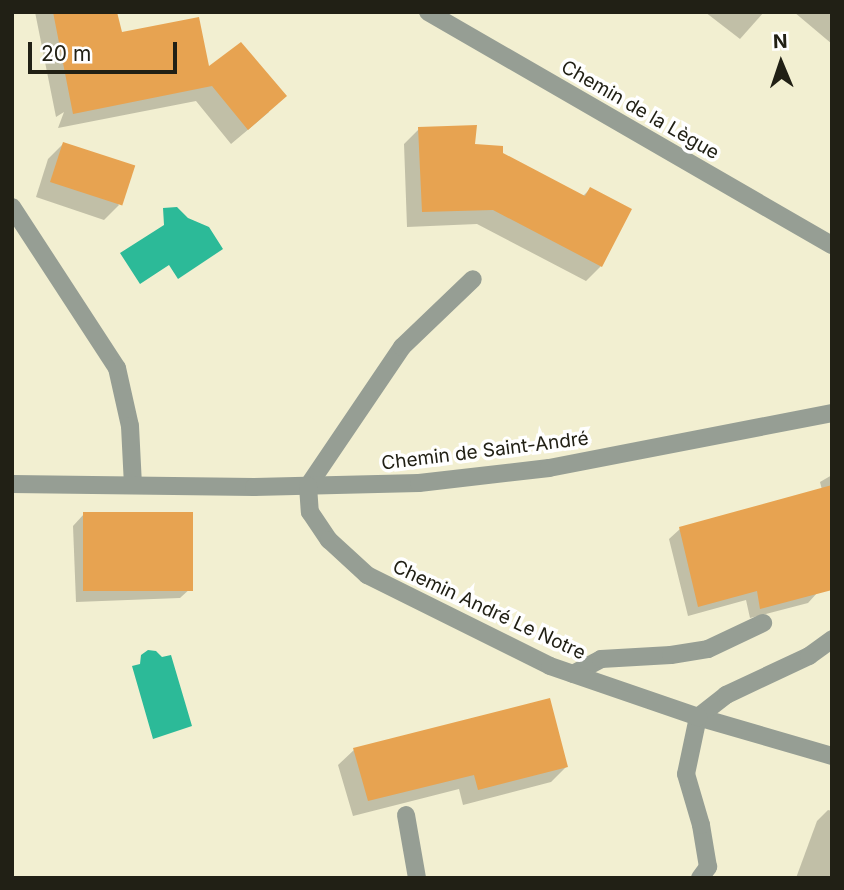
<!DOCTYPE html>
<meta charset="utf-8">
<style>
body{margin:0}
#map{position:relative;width:844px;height:890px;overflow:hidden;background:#f2efd1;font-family:Inter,sans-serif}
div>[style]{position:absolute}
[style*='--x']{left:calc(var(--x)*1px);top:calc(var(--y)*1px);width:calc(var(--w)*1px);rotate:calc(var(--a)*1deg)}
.water>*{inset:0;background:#2cba98}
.shadow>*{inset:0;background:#0003}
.building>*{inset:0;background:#e7a351;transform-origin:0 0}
.service>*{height:18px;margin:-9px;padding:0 9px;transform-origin:9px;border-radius:9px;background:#969e94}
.minor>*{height:18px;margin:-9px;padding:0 9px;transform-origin:9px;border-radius:9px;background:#969e94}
span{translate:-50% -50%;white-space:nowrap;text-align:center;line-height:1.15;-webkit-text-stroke:7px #fff;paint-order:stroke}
.street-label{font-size:19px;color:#212015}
.frame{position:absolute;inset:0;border:14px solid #212015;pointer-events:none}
.north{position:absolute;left:746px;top:28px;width:70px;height:70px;-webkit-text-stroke:5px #fff;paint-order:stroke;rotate:358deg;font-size:19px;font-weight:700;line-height:28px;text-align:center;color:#212015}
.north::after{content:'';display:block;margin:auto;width:24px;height:32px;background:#212015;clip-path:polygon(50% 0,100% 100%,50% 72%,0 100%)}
.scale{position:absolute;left:28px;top:42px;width:149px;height:32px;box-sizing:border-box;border:4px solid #212015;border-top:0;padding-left:9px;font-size:21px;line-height:24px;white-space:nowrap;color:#212015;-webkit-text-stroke:5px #fff;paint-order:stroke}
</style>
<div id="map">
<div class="water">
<div style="clip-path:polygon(177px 207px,188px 218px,209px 227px,223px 249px,178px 279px,169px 265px,140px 284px,120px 253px,164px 225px,163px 208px)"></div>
<div style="clip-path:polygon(148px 650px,156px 651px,162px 657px,171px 655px,192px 726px,153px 739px,132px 666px,140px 664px,141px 655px)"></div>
</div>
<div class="shadow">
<div style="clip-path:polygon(35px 12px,116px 12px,120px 35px,208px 69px,269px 112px,231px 144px,196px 101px,58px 128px,64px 112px,56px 117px)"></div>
<div style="clip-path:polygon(705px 12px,764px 12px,740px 39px)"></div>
<div style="clip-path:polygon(794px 12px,832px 12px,832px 44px)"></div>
<div style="clip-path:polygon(419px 129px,501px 154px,583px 196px,590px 189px,601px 266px,586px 281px,477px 224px,407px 227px,404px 144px)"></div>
<div style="clip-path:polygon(63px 144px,119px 205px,104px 220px,36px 197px,48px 159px)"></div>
<div style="clip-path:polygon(832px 475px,832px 517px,829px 517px,820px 482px)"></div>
<div style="clip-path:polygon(84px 514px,192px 587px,180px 598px,76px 602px,73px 526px)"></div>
<div style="clip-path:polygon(680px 529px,818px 592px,808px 603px,750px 618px,746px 600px,688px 616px,669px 539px)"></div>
<div style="clip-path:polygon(354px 750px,566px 767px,551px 782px,463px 805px,459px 789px,353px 816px,338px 765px)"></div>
<div style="clip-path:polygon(828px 810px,832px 811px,832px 878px,796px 878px,817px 821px)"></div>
</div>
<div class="building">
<div style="clip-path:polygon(53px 12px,117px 12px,122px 32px,199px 17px,209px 66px,241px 42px,287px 96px,248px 130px,212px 86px,73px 114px)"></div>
<div style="clip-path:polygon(477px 125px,475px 144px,503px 146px,503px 153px,585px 196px,590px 187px,632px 209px,602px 267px,493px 210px,422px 212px,418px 127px)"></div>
<div style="left:63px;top:142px;width:76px;height:42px;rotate:18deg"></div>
<div style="clip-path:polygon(832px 485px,832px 590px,760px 609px,757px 591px,698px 607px,679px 527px)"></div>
<div style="left:83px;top:512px;width:110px;height:79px"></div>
<div style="clip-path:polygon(550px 698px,568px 767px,478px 790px,474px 775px,368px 801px,353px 748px)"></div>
</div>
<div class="service">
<div style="--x:12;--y:207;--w:192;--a:56.9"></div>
<div style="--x:117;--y:368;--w:59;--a:77.4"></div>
<div style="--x:130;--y:426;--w:59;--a:87.1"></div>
<div style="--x:308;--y:486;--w:168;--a:-55.9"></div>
<div style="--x:402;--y:347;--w:98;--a:-43.8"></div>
<div style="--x:573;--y:674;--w:32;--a:-28"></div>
<div style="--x:601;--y:659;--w:70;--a:-3.3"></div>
<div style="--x:671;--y:655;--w:37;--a:-9"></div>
<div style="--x:708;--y:649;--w:61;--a:-25.3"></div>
<div style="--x:698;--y:717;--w:140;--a:16.2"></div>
<div style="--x:406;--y:815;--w:64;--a:80.1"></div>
<div style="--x:700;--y:878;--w:14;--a:-54"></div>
<div style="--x:708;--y:867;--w:43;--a:-99.5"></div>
<div style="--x:701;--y:825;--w:53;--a:-106.4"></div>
<div style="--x:686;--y:774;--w:58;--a:-78.1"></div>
<div style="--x:698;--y:717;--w:36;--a:-38"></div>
<div style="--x:726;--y:695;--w:92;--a:-25.2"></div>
<div style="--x:809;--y:656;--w:29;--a:-36"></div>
</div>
<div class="minor">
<div style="--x:428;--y:12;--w:466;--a:30"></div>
<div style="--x:12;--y:484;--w:242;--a:0.7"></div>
<div style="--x:254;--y:487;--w:165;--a:-1.4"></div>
<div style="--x:419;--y:483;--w:131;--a:-6.6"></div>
<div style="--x:549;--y:468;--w:288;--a:-11"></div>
<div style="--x:308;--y:486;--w:26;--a:86"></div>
<div style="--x:310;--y:512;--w:34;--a:56"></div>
<div style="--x:329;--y:540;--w:52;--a:42.6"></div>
<div style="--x:367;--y:575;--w:204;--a:26.4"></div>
<div style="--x:550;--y:666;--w:157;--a:19"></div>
</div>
<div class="street-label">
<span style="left:640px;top:110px;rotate:30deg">Chemin de la Lègue</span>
<span style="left:485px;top:451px;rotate:-7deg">Chemin de Saint-André</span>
<span style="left:489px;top:610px;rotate:25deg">Chemin André Le Notre</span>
</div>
<div class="frame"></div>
<div class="north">N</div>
<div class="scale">20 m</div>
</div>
